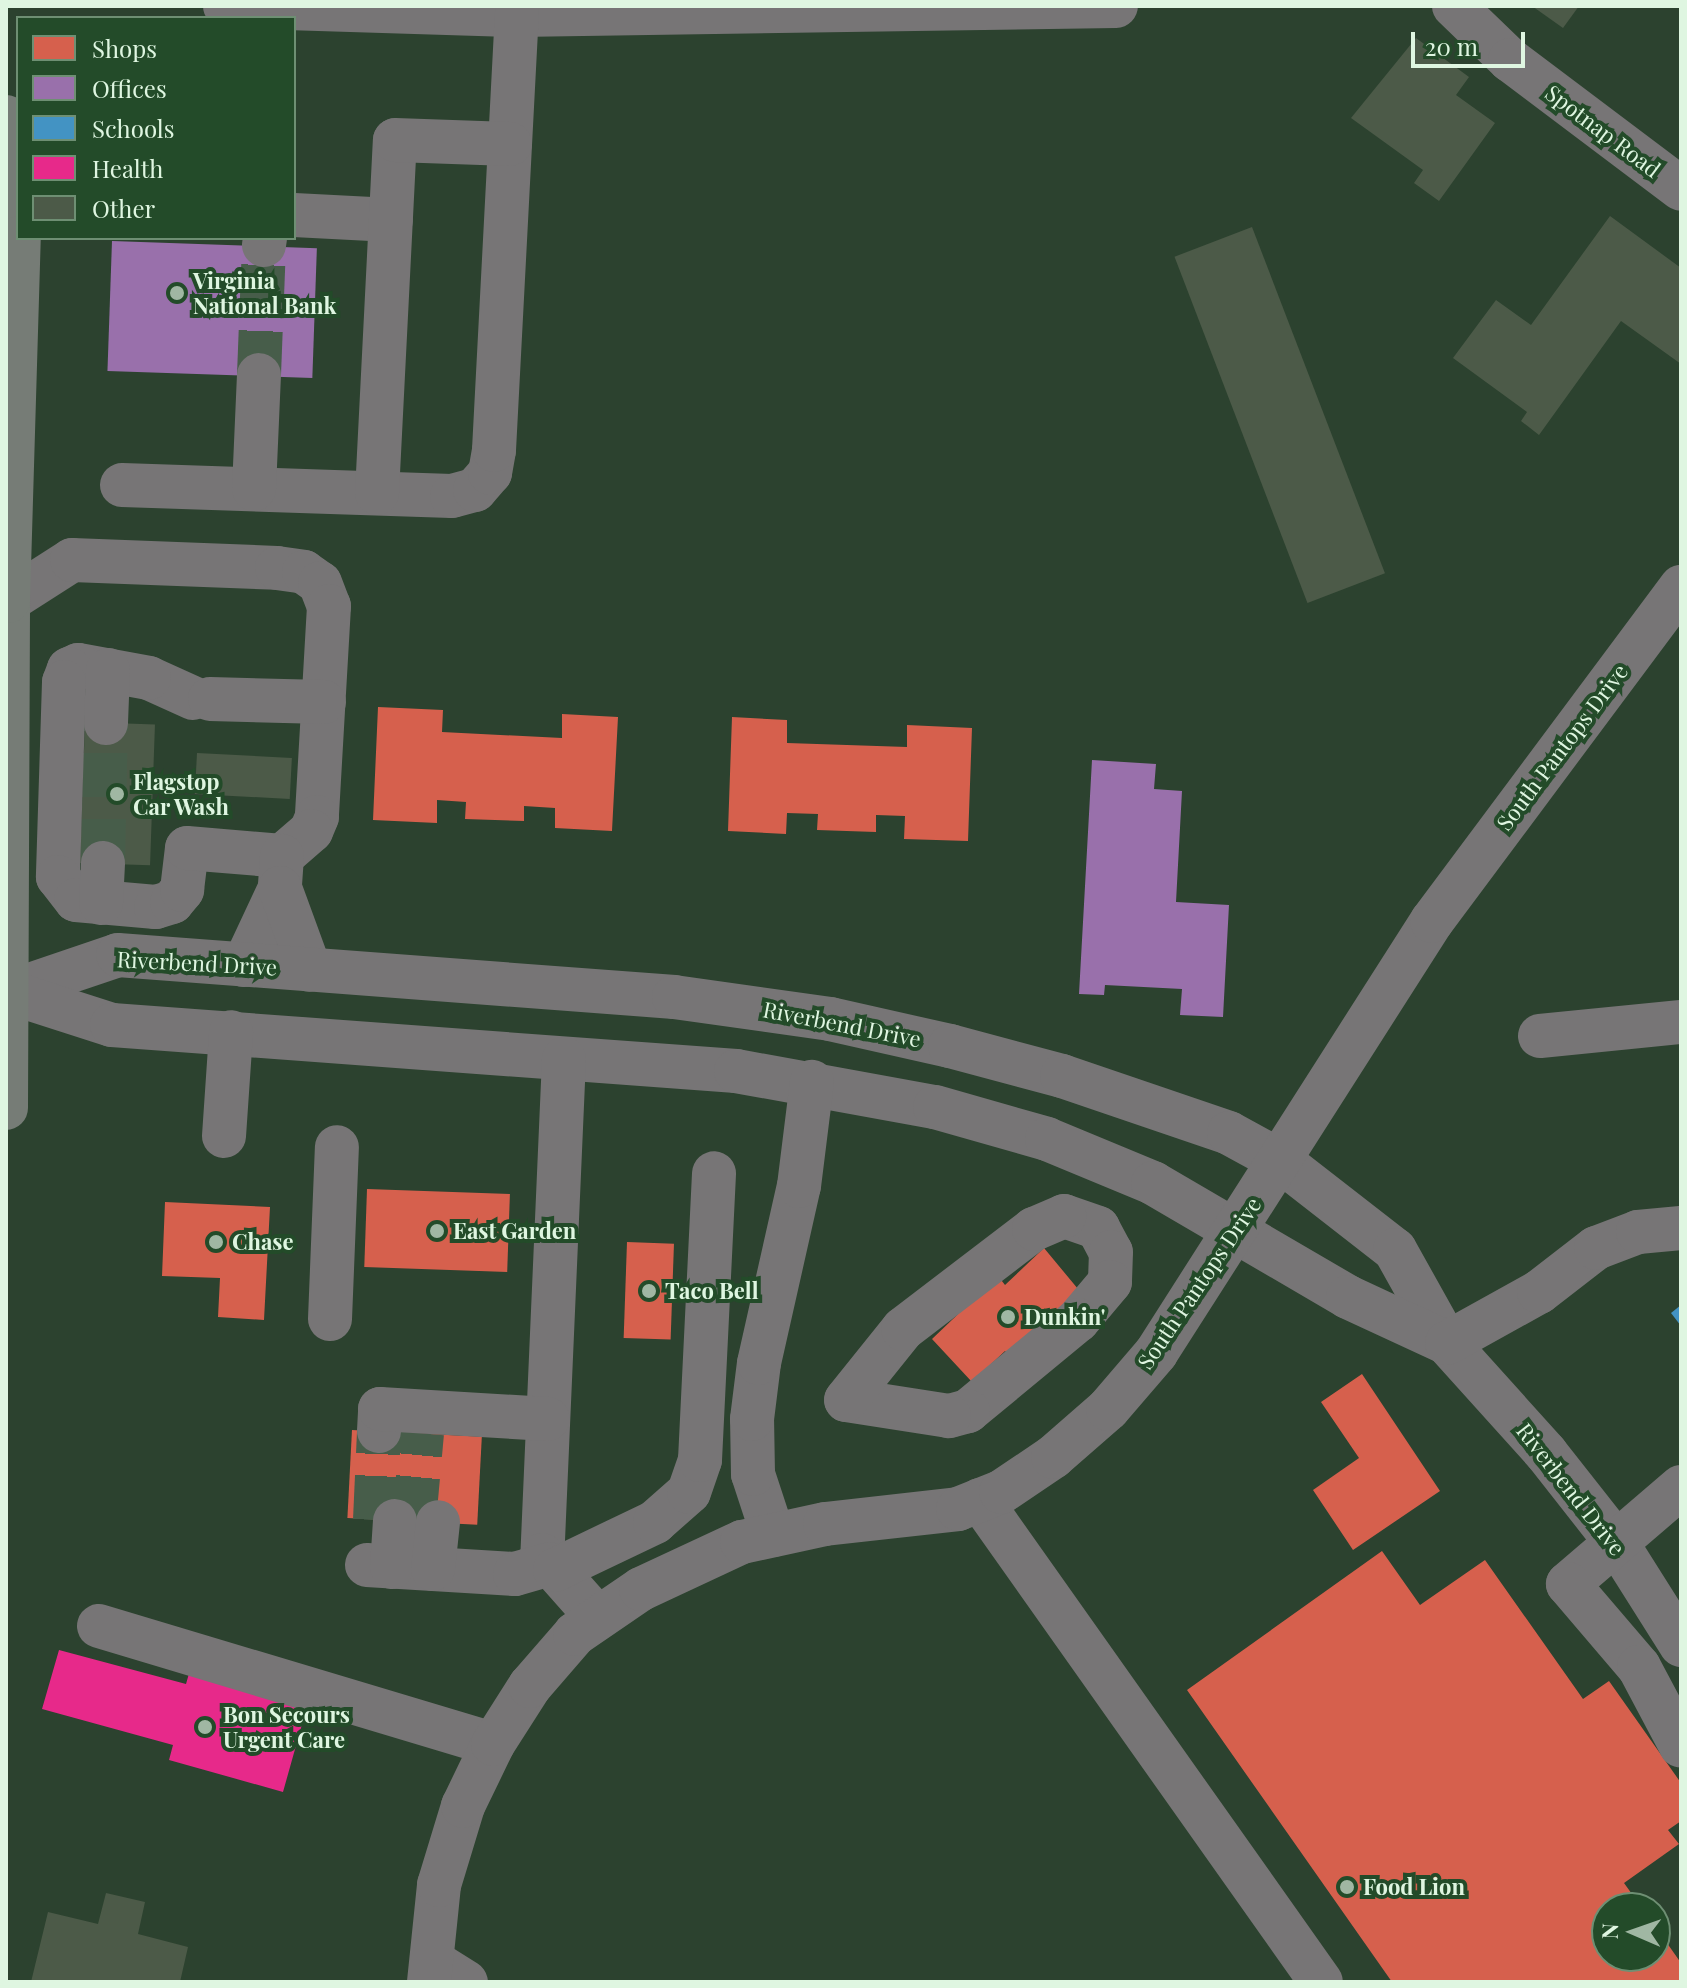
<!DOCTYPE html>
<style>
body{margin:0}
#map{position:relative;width:1687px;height:1988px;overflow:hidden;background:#2c422f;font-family:"Playfair Display",serif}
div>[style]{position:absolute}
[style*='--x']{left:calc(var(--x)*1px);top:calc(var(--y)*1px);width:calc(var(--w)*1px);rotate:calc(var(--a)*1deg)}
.shops>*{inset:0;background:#d6604d;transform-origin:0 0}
.offices>*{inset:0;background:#9970ab;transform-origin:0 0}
.schools>*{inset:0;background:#4393c3}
.health>*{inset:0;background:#e7298a}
.building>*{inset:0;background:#4c5a48;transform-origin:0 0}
.minor-tunnel>*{height:44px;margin-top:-22px;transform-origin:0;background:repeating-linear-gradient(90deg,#475d4a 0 44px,transparent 0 66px)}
.minor>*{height:44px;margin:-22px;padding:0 22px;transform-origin:22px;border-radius:22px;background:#777576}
.highway>*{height:44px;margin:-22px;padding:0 22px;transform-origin:22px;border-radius:22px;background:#767c76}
.dots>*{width:22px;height:22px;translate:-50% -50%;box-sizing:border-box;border:4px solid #234b29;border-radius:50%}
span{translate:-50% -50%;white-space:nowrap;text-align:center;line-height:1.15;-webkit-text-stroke:8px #234b29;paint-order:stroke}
.street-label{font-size:22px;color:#dff6e1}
.poi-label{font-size:22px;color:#dff6e1;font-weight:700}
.left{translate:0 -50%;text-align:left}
.frame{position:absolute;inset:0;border:8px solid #dff6e1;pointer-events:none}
.legend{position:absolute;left:16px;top:16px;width:280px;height:224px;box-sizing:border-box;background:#234b29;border:2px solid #6e8f73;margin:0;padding:10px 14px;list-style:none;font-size:24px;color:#dff6e1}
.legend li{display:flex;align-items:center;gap:16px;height:40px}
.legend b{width:40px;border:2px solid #6e8f73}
.north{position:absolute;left:1591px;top:1892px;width:80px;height:80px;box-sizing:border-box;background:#234b29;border:2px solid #6e8f73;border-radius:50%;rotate:272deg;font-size:22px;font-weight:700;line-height:32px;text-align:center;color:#dff6e1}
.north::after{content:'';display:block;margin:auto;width:28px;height:36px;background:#a0b7a3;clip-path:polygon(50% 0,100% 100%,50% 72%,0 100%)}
.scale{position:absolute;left:1411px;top:32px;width:114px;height:36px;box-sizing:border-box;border:4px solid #dff6e1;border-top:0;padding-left:10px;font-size:24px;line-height:28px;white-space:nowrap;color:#dff6e1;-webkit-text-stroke:6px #234b29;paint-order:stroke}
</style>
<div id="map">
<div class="shops">
<div style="clip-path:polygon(378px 707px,443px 710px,442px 732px,562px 738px,562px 714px,618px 717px,612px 831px,555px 828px,555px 808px,524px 806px,524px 821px,465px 819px,466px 802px,437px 800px,437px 823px,373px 820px)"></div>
<div style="clip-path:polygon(732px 717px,787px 720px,787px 743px,907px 747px,907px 725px,972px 728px,968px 841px,904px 839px,905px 816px,876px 815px,876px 832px,817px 830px,818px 814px,787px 813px,786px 834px,728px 831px)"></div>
<div style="left:367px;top:1189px;width:143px;height:78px;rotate:2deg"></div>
<div style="clip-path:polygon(165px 1202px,270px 1207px,264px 1320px,218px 1317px,220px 1278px,162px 1276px)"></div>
<div style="left:627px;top:1242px;width:47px;height:96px;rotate:2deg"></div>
<div style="clip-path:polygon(1044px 1248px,1083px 1295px,1015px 1360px,1005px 1351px,972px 1382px,932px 1339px,998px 1276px,1005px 1285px)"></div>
<div style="clip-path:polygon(1362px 1374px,1440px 1491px,1353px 1550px,1313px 1490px,1359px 1458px,1321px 1402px)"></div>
<div style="left:352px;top:1430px;width:130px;height:88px;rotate:3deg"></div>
<div style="clip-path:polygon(1382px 1551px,1420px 1605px,1485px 1560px,1583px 1699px,1609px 1681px,1681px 1783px,1681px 1821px,1668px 1830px,1679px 1844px,1624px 1883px,1642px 1908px,1607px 1908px,1607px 1956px,1655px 1956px,1655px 1926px,1681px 1963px,1681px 1982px,1392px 1982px,1187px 1690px)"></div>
</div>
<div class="offices">
<div style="left:112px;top:241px;width:205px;height:130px;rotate:2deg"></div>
<div style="clip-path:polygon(1092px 760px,1156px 764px,1154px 789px,1182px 791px,1176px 902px,1229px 905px,1223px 1017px,1180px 1015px,1182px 989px,1105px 985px,1104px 995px,1079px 994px)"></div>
</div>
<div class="schools">
<div style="clip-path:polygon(1681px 1305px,1681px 1326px,1671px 1313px)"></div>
</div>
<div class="health">
<div style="clip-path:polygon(59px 1650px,186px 1684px,190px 1670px,308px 1703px,283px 1792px,169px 1760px,173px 1745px,42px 1709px)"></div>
</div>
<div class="building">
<div style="clip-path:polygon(1532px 6px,1579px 6px,1563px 28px)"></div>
<div style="clip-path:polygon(1416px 38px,1469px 77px,1456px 95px,1495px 123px,1439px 201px,1414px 183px,1423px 170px,1351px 118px)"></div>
<div style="clip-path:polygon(1610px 216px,1681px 268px,1681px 364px,1621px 321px,1539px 435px,1521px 421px,1527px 412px,1453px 358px,1496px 300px,1531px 325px)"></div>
<div style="left:1252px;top:227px;width:371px;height:83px;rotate:69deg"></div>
<div style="left:85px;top:722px;width:70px;height:141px;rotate:2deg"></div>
<div style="left:197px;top:753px;width:95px;height:41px;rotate:3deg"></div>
<div style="clip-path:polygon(106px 1893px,145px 1902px,138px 1934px,188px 1947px,180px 1982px,31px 1982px,48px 1912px,98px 1924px)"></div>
</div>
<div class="minor-tunnel">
<div style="--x:259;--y:375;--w:130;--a:-87.8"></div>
<div style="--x:103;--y:863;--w:140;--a:-88.8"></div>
<div style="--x:375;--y:1520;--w:89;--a:-87.4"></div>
<div style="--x:414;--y:1521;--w:88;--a:-84.8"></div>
</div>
<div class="minor">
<div style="--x:225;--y:6;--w:292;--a:1.8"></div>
<div style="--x:517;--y:15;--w:599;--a:-0.86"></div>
<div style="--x:1454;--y:6;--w:78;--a:44"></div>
<div style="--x:1510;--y:60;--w:214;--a:37"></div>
<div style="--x:294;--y:215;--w:97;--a:3"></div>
<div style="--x:264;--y:245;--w:7;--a:-82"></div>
<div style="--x:122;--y:485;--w:330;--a:1.9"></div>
<div style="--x:452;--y:496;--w:24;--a:-15"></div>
<div style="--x:475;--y:490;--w:23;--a:-49"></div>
<div style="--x:490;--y:473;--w:23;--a:-80"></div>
<div style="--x:494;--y:450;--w:436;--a:-87"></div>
<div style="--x:254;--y:489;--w:114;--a:-87.5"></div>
<div style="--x:377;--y:493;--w:353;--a:-87.1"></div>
<div style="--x:395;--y:140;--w:115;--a:2"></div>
<div style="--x:8;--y:601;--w:76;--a:-32.6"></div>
<div style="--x:72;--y:560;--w:205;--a:2.2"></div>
<div style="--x:277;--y:568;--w:27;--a:8"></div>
<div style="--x:304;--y:572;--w:19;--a:35"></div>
<div style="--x:320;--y:583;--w:25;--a:69"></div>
<div style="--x:329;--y:606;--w:211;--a:93.3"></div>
<div style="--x:317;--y:817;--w:15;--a:113"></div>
<div style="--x:311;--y:831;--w:38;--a:139"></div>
<div style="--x:193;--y:698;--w:48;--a:-155.6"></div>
<div style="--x:149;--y:678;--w:72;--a:-169.6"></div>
<div style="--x:78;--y:665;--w:10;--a:156"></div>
<div style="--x:69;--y:669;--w:14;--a:111"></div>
<div style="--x:64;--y:682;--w:195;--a:91.8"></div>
<div style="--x:58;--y:877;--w:29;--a:52"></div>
<div style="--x:76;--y:900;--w:80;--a:5"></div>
<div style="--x:156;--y:907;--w:17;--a:-17"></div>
<div style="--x:172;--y:902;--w:16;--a:-50"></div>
<div style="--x:182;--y:890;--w:42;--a:-83.2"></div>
<div style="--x:187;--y:848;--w:95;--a:4.8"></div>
<div style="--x:282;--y:856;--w:32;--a:94"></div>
<div style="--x:210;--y:699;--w:114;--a:1.5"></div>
<div style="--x:106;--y:723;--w:53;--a:-87.8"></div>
<div style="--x:101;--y:903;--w:40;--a:-87.1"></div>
<div style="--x:244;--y:965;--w:85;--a:-64.9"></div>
<div style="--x:280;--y:888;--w:87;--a:69.9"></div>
<div style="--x:9;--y:992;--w:115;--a:-18.7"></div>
<div style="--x:118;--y:955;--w:558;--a:4.32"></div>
<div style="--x:674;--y:997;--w:158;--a:8"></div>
<div style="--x:830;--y:1019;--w:123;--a:12.7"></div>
<div style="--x:950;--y:1046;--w:116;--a:15"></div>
<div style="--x:1062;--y:1076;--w:176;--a:18.8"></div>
<div style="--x:1229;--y:1133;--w:60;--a:28.7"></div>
<div style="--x:1282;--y:1162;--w:143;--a:37.9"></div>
<div style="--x:1395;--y:1250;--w:107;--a:60.8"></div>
<div style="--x:1447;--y:1343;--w:148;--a:48"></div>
<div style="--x:1546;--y:1453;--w:113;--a:51.8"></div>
<div style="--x:1616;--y:1542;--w:122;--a:57.7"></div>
<div style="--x:9;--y:992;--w:108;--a:17.8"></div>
<div style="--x:112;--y:1025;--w:626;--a:4.22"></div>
<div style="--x:736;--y:1071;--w:202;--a:10.3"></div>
<div style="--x:935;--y:1107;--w:116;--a:15.9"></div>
<div style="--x:1047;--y:1139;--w:115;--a:22.5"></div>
<div style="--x:1153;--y:1183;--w:226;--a:30.3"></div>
<div style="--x:1348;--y:1297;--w:109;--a:24.9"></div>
<div style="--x:1540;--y:1036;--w:142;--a:-5.7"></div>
<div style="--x:564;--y:1059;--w:496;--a:92.5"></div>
<div style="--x:542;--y:1555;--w:84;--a:48.4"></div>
<div style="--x:224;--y:1136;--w:104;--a:-86.1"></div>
<div style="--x:1064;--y:1216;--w:36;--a:19"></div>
<div style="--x:1098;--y:1228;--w:27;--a:62"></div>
<div style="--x:1111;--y:1252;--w:30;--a:92"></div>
<div style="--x:1110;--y:1282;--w:50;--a:130.1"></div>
<div style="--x:1078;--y:1320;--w:143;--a:140.4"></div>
<div style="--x:968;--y:1411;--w:20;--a:165"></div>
<div style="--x:949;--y:1416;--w:104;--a:-171.2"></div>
<div style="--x:846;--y:1400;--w:91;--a:-51.2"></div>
<div style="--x:903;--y:1329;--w:165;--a:-37.4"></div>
<div style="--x:1034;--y:1229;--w:33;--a:-23"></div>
<div style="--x:330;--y:1319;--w:172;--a:-87.7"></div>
<div style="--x:1447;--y:1343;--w:105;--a:-29"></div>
<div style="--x:1539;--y:1292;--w:72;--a:-37.7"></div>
<div style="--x:1596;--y:1248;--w:45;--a:-20.9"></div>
<div style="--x:1638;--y:1232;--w:43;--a:-5.3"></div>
<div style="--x:379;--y:1431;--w:22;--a:-87"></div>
<div style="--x:380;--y:1409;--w:168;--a:3.4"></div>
<div style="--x:1681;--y:1487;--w:149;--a:139.4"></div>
<div style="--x:1568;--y:1584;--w:109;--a:49.5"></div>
<div style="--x:1639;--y:1667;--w:89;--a:62"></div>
<div style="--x:980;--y:1500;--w:590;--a:54.72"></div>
<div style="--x:773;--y:1535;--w:64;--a:-108.2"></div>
<div style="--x:753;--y:1474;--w:55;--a:-91"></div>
<div style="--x:752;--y:1419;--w:56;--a:-82.9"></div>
<div style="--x:759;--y:1363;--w:181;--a:-77.3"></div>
<div style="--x:799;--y:1186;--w:105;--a:-82.9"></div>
<div style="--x:367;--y:1565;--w:148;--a:3.5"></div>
<div style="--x:515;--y:1574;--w:36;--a:-16"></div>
<div style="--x:392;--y:1567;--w:46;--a:-86.3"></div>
<div style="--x:433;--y:1569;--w:47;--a:-83.9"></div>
<div style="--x:555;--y:1570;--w:111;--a:-25.6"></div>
<div style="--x:655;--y:1522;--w:45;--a:-41.4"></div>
<div style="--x:689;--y:1492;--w:34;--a:-71"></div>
<div style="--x:700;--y:1460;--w:287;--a:-87.2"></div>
<div style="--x:99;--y:1626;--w:411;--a:16.7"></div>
<div style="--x:432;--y:1961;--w:40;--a:32"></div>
<div style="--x:429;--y:1982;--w:98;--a:-84.1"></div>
<div style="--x:439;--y:1885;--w:83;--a:-73.1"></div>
<div style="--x:463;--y:1806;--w:69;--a:-64.2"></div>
<div style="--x:493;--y:1744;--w:69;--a:-57.5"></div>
<div style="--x:530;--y:1686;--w:69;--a:-49.1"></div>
<div style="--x:575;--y:1634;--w:80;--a:-34.3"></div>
<div style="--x:641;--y:1589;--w:111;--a:-25"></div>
<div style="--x:742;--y:1542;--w:85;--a:-12.2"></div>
<div style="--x:825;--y:1524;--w:134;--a:-6.4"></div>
<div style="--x:958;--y:1509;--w:46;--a:-21.6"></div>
<div style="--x:1001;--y:1492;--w:63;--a:-33.9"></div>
<div style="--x:1053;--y:1457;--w:73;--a:-41.1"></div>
<div style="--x:1108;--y:1409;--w:74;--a:-49.4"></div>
<div style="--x:1156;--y:1353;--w:513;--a:-57.43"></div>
<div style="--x:1432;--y:921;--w:417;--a:-53.3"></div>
</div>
<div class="highway">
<div style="--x:6;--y:117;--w:94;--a:82.6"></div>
<div style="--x:6;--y:1108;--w:507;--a:-89.77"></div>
<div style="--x:8;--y:601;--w:363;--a:-88.3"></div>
</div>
<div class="dots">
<div style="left:177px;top:293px;background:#a0b7a3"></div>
<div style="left:117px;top:794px;background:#a0b7a3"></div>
<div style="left:437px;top:1231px;background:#a0b7a3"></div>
<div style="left:216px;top:1242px;background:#a0b7a3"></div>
<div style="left:649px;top:1291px;background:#a0b7a3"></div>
<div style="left:1008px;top:1317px;background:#a0b7a3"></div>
<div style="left:205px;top:1727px;background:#a0b7a3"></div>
<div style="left:1347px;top:1887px;background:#a0b7a3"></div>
</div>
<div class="street-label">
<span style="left:1603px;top:131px;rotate:37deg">Spotnap Road</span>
<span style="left:1562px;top:747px;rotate:-53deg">South Pantops Drive</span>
<span style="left:197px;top:963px;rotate:3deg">Riverbend Drive</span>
<span style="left:842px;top:1024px;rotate:11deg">Riverbend Drive</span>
<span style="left:1199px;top:1283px;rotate:-56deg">South Pantops Drive</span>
<span style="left:1571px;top:1489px;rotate:52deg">Riverbend Drive</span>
</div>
<div class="poi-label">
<span class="left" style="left:193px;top:293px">Virginia<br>National Bank</span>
<span class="left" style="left:133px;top:794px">Flagstop<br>Car Wash</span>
<span class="left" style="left:453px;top:1231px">East Garden</span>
<span class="left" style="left:232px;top:1242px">Chase</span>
<span class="left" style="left:665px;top:1291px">Taco Bell</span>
<span class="left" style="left:1024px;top:1317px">Dunkin'</span>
<span class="left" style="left:223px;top:1727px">Bon Secours<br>Urgent Care</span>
<span class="left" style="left:1363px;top:1887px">Food Lion</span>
</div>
<div class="frame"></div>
<ul class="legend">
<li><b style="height:22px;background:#d6604d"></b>Shops</li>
<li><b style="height:22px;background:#9970ab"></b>Offices</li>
<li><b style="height:22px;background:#4393c3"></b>Schools</li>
<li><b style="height:22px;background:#e7298a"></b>Health</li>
<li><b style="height:22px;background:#4c5a48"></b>Other</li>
</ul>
<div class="north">N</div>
<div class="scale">20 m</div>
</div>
